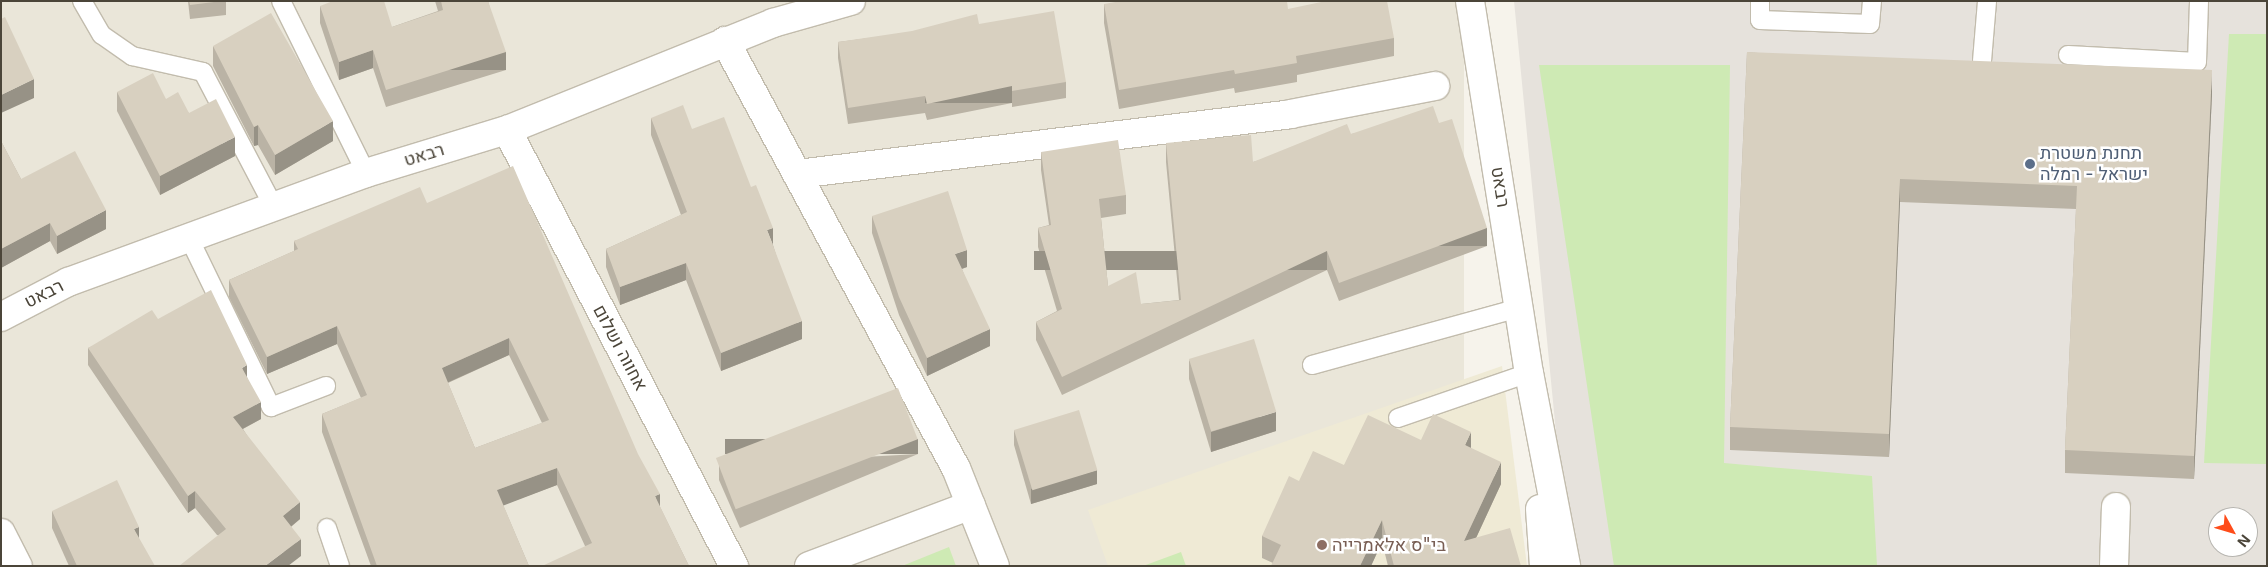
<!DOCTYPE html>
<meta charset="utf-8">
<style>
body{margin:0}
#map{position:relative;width:2268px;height:567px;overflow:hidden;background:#f6f3eb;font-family:Inter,Heebo,sans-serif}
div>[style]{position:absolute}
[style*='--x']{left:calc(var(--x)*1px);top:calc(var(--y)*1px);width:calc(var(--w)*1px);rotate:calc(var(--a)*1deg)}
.residential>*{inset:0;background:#eae6d9;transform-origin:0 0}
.industrial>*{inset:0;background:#e6e2dc}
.education>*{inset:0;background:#efead5}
.green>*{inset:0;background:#ceeab4}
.roads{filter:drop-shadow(1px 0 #c2bcad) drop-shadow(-1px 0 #c2bcad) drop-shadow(0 1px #c2bcad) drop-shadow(0 -1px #c2bcad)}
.service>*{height:18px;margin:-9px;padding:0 9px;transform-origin:9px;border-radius:9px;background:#fff}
.minor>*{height:28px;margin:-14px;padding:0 14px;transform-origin:14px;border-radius:14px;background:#fff}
.tertiary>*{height:28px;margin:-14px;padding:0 14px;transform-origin:14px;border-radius:14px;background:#fff}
.wall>*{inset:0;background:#bab3a5}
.shaded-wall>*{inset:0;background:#979286;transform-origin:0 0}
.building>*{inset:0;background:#d8d0c0;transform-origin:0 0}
.dots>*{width:14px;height:14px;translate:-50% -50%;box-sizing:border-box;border:2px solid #fff;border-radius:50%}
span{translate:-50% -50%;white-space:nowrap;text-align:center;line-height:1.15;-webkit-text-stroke:5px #fff;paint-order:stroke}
.service-label{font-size:18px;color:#4e5e75}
.left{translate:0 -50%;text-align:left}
.street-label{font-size:18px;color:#4b4539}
.education-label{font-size:18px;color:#785e54}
.frame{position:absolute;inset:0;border:2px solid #4b4539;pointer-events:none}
.north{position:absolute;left:2208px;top:507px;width:50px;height:50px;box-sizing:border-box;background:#fff;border:1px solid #b7b5b0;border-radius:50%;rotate:129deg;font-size:14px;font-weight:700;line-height:20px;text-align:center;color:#4b4539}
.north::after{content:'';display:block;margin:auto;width:18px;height:22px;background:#fe4c1a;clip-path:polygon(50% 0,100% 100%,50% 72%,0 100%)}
</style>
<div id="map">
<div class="residential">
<div style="left:1px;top:1px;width:1463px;height:565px"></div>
</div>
<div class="industrial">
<div style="clip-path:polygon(evenodd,1514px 1px,2267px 1px,2267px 566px,1569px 566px,1514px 1px,2218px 517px,2248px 517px,2248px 547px,2218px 547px,2218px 517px)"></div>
</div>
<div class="education">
<div style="clip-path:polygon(1502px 366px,1527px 566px,1108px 566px,1088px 510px)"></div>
</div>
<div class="green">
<div style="clip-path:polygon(2229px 34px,2267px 34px,2267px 464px,2204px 463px)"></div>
<div style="clip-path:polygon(1539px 65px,1730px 65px,1724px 463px,1872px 476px,1877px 566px,1614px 566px)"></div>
<div style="clip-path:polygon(949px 547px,956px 566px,902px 566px)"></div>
<div style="clip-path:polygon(1181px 552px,1186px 566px,1143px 566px)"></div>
</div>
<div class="roads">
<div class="service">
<div style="--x:82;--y:1;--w:39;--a:60"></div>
<div style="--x:102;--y:35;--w:37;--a:35"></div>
<div style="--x:132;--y:56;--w:73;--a:12.7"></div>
<div style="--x:203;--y:72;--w:153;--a:62.3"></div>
<div style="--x:281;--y:1;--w:192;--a:63.7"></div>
<div style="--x:1760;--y:1;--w:19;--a:90"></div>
<div style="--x:1760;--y:20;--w:110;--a:2.1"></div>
<div style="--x:1870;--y:24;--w:23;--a:-85"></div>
<div style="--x:2068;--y:55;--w:129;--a:3.1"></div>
<div style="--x:2197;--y:62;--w:61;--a:-88.1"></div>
<div style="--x:1982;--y:61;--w:60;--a:-85.2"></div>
<div style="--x:189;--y:238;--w:188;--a:64.1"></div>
<div style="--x:271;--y:407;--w:59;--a:-20.9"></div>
<div style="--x:1312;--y:365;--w:215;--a:-15.4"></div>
<div style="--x:1398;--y:418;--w:139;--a:-19"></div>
<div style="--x:327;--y:528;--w:40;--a:71.1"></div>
</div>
<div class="minor">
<div style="--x:725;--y:41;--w:485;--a:61.6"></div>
<div style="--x:956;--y:468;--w:105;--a:68.3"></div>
<div style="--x:507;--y:130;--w:492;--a:62.5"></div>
<div style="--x:797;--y:174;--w:497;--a:-6.9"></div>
<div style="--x:1290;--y:114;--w:148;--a:-10.9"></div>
<div style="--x:1;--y:317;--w:76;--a:-27.6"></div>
<div style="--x:68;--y:282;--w:317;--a:-20.1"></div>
<div style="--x:366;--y:173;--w:147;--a:-17"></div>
<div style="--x:507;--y:130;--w:287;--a:-21.9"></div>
<div style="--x:773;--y:23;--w:81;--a:-15.8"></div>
<div style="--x:1;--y:533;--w:37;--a:63"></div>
<div style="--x:809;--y:566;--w:173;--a:-20.6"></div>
<div style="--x:2114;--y:566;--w:59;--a:-88.1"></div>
</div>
<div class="tertiary">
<div style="--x:1470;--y:1;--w:377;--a:81"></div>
<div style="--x:1529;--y:373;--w:197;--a:79.1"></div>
<div style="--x:1540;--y:509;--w:57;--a:86"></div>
</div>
</div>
<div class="wall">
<div style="clip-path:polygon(188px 1px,226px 1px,226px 15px,190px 19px)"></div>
<div style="clip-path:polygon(435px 1px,488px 1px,506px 70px,386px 107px,373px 68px,339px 80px,320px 23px,320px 6px,392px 27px,438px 11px)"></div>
<div style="clip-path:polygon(1104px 4px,1288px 9px,1394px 38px,1394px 56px,1297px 75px,1297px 82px,1235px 93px,1234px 88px,1119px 109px,1104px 23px)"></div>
<div style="clip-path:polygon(979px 24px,1066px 82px,1066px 98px,1012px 107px,1012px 103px,927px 120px,925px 113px,848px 124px,838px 58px,838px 42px)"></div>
<div style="clip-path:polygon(213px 46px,333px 141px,275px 175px,258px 145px,254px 146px,213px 66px)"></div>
<div style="clip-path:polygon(1747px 52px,2212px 94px,2194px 479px,2065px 473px,2065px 450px,2076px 209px,1900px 202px,1889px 457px,1730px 450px,1730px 427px)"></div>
<div style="clip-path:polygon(117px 92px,166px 99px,189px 113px,235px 156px,160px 195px,117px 111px)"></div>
<div style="clip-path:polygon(651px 118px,692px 129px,773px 245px,802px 339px,721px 371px,686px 280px,620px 305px,606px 267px,606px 249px,681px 215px,651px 135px)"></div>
<div style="clip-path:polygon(1439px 123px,1487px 246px,1339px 301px,1327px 270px,1062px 395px,1036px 340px,1036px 322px,1057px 311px,1038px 247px,1038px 228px,1049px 225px,1041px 170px,1041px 152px,1126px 195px,1126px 214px,1101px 218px,1108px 286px,1141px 304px,1179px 300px,1166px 162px,1166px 143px,1253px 162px,1351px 134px)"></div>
<div style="clip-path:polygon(1px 141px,21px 179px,106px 229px,57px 254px,50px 241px,1px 268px)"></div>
<div style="clip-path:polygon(evenodd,427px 203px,660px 507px,689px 566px,585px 546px,557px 485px,503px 505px,529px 566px,371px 566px,322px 432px,322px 414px,361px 398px,337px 344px,267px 374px,229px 297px,229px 280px,294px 251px,294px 241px,427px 203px,509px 355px,542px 423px,475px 448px,448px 383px,509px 355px)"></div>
<div style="clip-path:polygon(872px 216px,967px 267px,962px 269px,990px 346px,927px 376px,899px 315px,872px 233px)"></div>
<div style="clip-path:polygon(158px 319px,247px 377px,261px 419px,243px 429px,300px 519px,291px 527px,301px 556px,217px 535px,195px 508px,188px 513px,88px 365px,88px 348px)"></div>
<div style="clip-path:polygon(1189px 360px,1276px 431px,1211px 452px,1189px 379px)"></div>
<div style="clip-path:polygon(1014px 430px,1097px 484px,1031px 504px,1014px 445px)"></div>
<div style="clip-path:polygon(1421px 440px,1471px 448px,1501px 484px,1476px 538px,1521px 566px,1388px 566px,1382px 542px,1371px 566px,1271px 566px,1273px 563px,1262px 558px,1262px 536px,1344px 465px)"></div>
<div style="clip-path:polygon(918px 454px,740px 528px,719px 480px,719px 465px)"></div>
<div style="clip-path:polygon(52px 511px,155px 566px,69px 566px,52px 528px)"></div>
</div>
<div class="shaded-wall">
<div style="clip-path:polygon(373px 50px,373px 68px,339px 80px,339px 62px)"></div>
<div style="left:506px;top:52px;width:18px;height:126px;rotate:90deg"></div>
<div style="clip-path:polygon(2212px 70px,2212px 94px,2194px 479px,2194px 456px)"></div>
<div style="clip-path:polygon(34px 79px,34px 98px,1px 113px,1px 95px)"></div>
<div style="left:1012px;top:86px;width:17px;height:87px;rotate:90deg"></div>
<div style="clip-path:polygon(333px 121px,333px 141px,275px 175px,275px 155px)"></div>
<div style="clip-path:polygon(258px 125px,258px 145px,254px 146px,254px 127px)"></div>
<div style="clip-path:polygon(235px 137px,235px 156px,160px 195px,160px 176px)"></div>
<div style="clip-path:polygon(1900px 179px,1900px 202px,1889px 457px,1889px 434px)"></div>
<div style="clip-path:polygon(106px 210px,106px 229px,57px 254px,57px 236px)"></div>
<div style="clip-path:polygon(50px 223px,50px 241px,1px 268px,1px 249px)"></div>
<div style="clip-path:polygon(773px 228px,773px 245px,767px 230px)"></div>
<div style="left:1487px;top:228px;width:18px;height:158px;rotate:90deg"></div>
<div style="clip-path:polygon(967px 250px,967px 267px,955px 271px,955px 254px)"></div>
<div style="left:1327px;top:251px;width:19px;height:293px;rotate:90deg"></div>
<div style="clip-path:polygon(686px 263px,686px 280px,620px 305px,620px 287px)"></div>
<div style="clip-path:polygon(802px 321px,802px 339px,721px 371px,721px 353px)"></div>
<div style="clip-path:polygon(337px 326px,337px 344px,267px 374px,267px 357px)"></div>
<div style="clip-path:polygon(990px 329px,990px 346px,927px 376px,927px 358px)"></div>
<div style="clip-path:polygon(509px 338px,509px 355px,442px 385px,442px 368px)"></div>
<div style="clip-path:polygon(247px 365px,247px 382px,242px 368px)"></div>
<div style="clip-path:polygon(261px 402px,261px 419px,233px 434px,233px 417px)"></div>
<div style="clip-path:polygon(1276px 412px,1276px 431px,1211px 452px,1211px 432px)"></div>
<div style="clip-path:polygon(1471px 432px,1471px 454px,1465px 445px)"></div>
<div style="left:918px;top:439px;width:15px;height:193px;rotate:90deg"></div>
<div style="clip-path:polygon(1501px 462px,1501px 484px,1464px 564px,1464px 541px)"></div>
<div style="clip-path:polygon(557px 468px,557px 485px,497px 508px,497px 490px)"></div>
<div style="clip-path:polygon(1097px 470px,1097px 484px,1031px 504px,1031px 489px)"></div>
<div style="clip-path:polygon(195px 491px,195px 508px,188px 513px,188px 496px)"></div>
<div style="clip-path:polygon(660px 494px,660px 511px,655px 496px)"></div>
<div style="clip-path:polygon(300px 502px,300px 519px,283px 533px,283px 516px)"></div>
<div style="clip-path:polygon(1382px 520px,1382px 542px,1371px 566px,1360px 566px)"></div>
<div style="clip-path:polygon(139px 527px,139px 544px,134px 529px)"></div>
<div style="clip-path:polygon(301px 539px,301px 556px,288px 566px,265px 566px)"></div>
</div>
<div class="building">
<div style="clip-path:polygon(189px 1px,222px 1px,190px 5px)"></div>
<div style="clip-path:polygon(333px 1px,384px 1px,392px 27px,443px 10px,441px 1px,488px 1px,506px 52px,386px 90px,373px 50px,339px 62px,320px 6px)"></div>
<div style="clip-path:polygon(1121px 1px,1287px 1px,1288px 9px,1326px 1px,1387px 1px,1394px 38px,1296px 56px,1297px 63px,1235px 74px,1234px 70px,1119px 90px,1104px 4px)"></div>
<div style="clip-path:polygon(1054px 11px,1066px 82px,1012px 91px,1012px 86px,927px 104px,925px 96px,848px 108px,838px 42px,912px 31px,977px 14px,979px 24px)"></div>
<div style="clip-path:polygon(271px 13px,333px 121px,275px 155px,258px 125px,254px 127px,213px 46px)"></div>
<div style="clip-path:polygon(5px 17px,34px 79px,1px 95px,1px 19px)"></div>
<div style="clip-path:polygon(1747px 52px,2212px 70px,2194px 456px,2065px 450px,2077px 186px,1900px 179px,1889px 434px,1730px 427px)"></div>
<div style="clip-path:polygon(153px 73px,166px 99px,178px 92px,189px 113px,216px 99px,235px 137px,160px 176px,117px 92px)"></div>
<div style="clip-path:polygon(683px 105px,692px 129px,724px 117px,751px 187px,756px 185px,773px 228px,767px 230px,802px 321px,721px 353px,686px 263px,620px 287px,606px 249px,687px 212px,651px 118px)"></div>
<div style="clip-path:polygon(1433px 106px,1439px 123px,1452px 119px,1487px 228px,1339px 283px,1327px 251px,1062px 377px,1036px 322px,1062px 309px,1038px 228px,1051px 225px,1041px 152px,1118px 140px,1126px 195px,1099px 199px,1108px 286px,1136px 272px,1141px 304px,1181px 300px,1166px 143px,1251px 135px,1253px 162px,1347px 124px,1351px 134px)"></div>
<div style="clip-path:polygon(1px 141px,21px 179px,75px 151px,106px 210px,57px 236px,50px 223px,1px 249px)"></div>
<div style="clip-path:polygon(evenodd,513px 166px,638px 454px,660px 494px,655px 496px,689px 566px,542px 566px,592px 543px,557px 468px,497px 490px,529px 566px,377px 566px,322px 414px,367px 395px,337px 326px,267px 357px,229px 280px,298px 249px,294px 241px,420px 187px,427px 203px,513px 166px,509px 338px,549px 420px,475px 448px,442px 368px,509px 338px)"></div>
<div style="clip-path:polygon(948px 191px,967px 250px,955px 254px,990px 329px,927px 358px,899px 297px,872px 216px)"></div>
<div style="clip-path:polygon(211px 290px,247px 365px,242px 368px,261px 402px,233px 417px,300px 502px,283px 516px,301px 539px,265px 566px,179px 566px,226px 529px,195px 491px,188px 496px,88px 348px,152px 310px,158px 319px)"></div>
<div style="left:1254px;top:339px;width:76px;height:68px;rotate:73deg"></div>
<div style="left:898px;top:388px;width:55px;height:195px;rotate:69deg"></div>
<div style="left:1079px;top:410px;width:63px;height:68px;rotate:73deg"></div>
<div style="clip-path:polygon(1433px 414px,1471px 432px,1465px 445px,1501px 462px,1464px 541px,1510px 528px,1521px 566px,1394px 566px,1382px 520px,1360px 566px,1271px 566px,1281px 545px,1262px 536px,1289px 476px,1299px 481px,1313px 451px,1344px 465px,1368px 415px,1421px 440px)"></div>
<div style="clip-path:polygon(117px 480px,139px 527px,134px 529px,155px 566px,77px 566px,52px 511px)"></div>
</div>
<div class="dots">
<div style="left:2030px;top:164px;background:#5c6f8a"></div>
<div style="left:1322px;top:545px;background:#8d6e63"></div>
</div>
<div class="service-label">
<span class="left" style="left:2040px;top:164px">תחנת משטרת<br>ישראל - רמלה</span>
</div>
<div class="street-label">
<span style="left:424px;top:155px;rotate:-17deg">רבאט</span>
<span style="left:1500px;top:187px;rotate:81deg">רבאט</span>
<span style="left:44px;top:294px;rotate:-27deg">רבאט</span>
<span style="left:620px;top:348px;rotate:62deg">אחווה ושלום</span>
</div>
<div class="education-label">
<span class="left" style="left:1332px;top:545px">בי"ס אלאמרייה</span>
</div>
<div class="frame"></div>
<div class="north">N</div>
</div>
